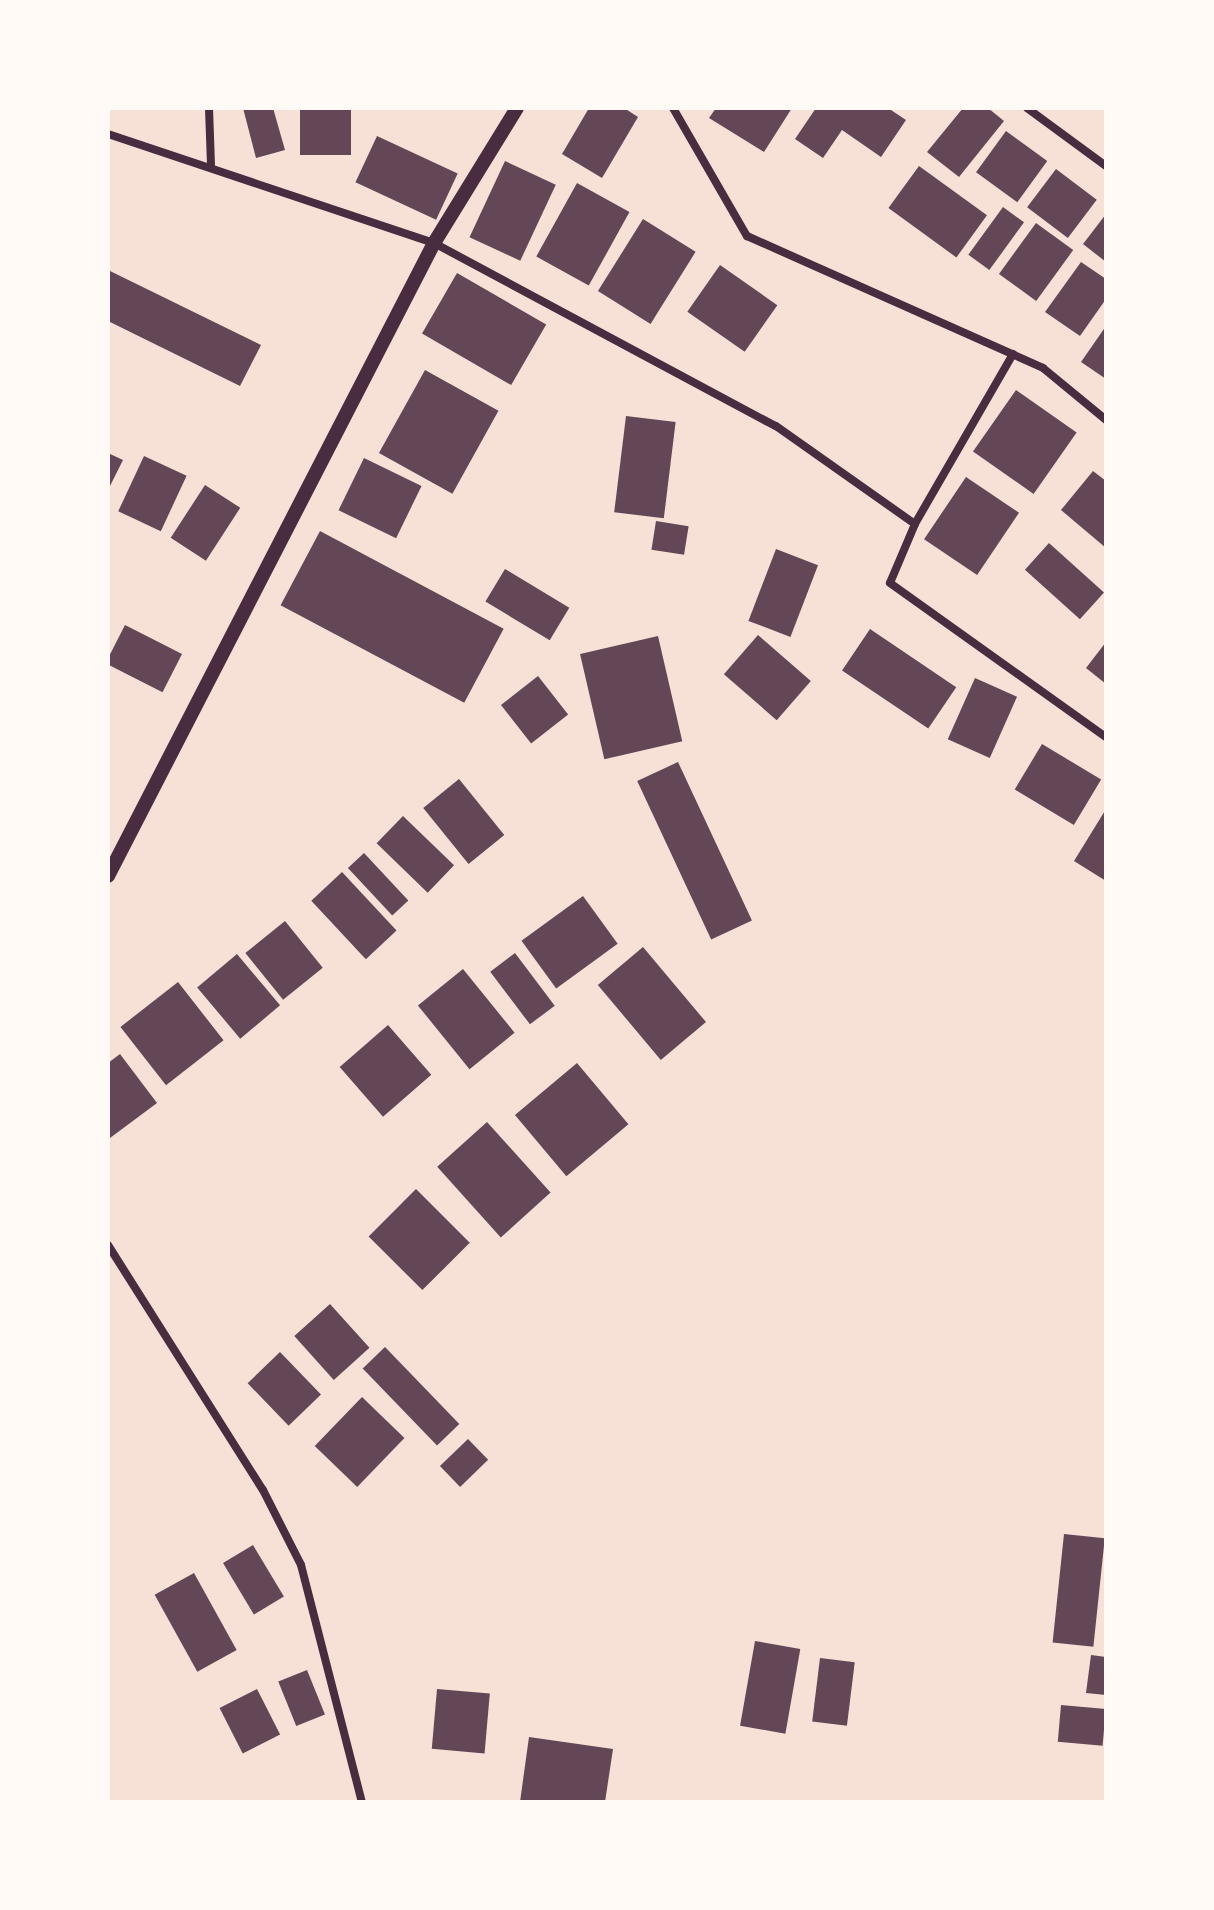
<!DOCTYPE html>
<style>
body{margin:0}
#map{position:relative;width:1214px;height:1910px;overflow:hidden;background:#f7e1d7;font-family:Jost,sans-serif}
div>[style]{position:absolute}
[style*='--x']{left:calc(var(--x)*1px);top:calc(var(--y)*1px);width:calc(var(--w)*1px);rotate:calc(var(--a)*1deg)}
.building>*{inset:0;background:#644757;transform-origin:0 0}
.minor>*{height:8px;margin:-4px;padding:0 4px;transform-origin:4px;border-radius:4px;background:#4a2c40}
.tertiary>*{height:14px;margin:-7px;padding:0 7px;transform-origin:7px;border-radius:7px;background:#4a2c40}
span{translate:-50% -50%;white-space:nowrap;text-align:center;line-height:1.15;-webkit-text-stroke:7px #fffaf5;paint-order:stroke}
.frame{position:absolute;inset:0;border:110px solid #fffaf5;pointer-events:none}
</style>
<div id="map">
<div class="building">
<div style="clip-path:polygon(243px 108px,273px 108px,285px 150px,256px 158px)"></div>
<div style="left:300px;top:108px;width:51px;height:47px"></div>
<div style="clip-path:polygon(589px 108px,624px 108px,638px 117px,602px 178px,562px 154px)"></div>
<div style="clip-path:polygon(716px 108px,792px 108px,764px 152px,709px 118px)"></div>
<div style="clip-path:polygon(816px 108px,888px 108px,906px 120px,881px 157px,842px 130px,823px 158px,795px 139px)"></div>
<div style="clip-path:polygon(963px 108px,988px 108px,1004px 121px,959px 177px,927px 152px)"></div>
<div style="left:1006px;top:131px;width:51px;height:51px;rotate:36deg"></div>
<div style="left:377px;top:136px;width:89px;height:51px;rotate:25deg"></div>
<div style="left:505px;top:161px;width:56px;height:84px;rotate:25deg"></div>
<div style="left:919px;top:166px;width:84px;height:52px;rotate:36deg"></div>
<div style="left:1056px;top:169px;width:51px;height:48px;rotate:37deg"></div>
<div style="left:577px;top:183px;width:60px;height:84px;rotate:29deg"></div>
<div style="left:1003px;top:207px;width:26px;height:59px;rotate:36deg"></div>
<div style="clip-path:polygon(1106px 214px,1106px 262px,1083px 244px)"></div>
<div style="left:643px;top:219px;width:62px;height:85px;rotate:32deg"></div>
<div style="left:1036px;top:223px;width:46px;height:63px;rotate:36deg"></div>
<div style="clip-path:polygon(1081px 262px,1106px 279px,1106px 299px,1080px 336px,1045px 312px)"></div>
<div style="left:720px;top:265px;width:70px;height:57px;rotate:35deg"></div>
<div style="clip-path:polygon(108px 270px,261px 345px,240px 386px,108px 321px)"></div>
<div style="left:457px;top:273px;width:103px;height:70px;rotate:30deg"></div>
<div style="clip-path:polygon(1106px 326px,1106px 379px,1081px 362px)"></div>
<div style="left:425px;top:370px;width:84px;height:95px;rotate:29deg"></div>
<div style="left:1016px;top:390px;width:74px;height:75px;rotate:35deg"></div>
<div style="left:626px;top:416px;width:50px;height:97px;rotate:7deg"></div>
<div style="clip-path:polygon(108px 453px,123px 460px,108px 490px)"></div>
<div style="left:144px;top:456px;width:47px;height:61px;rotate:25deg"></div>
<div style="left:364px;top:458px;width:64px;height:58px;rotate:26deg"></div>
<div style="clip-path:polygon(1093px 471px,1106px 481px,1106px 548px,1061px 510px)"></div>
<div style="left:966px;top:477px;width:64px;height:75px;rotate:34deg"></div>
<div style="left:205px;top:485px;width:42px;height:63px;rotate:33deg"></div>
<div style="left:656px;top:521px;width:33px;height:29px;rotate:9deg"></div>
<div style="left:320px;top:531px;width:208px;height:84px;rotate:28deg"></div>
<div style="left:1049px;top:543px;width:74px;height:36px;rotate:42deg"></div>
<div style="left:776px;top:549px;width:45px;height:77px;rotate:21deg"></div>
<div style="left:505px;top:569px;width:75px;height:38px;rotate:31deg"></div>
<div style="left:125px;top:625px;width:64px;height:43px;rotate:27deg"></div>
<div style="left:870px;top:629px;width:104px;height:50px;rotate:34deg"></div>
<div style="left:758px;top:635px;width:70px;height:52px;rotate:41deg"></div>
<div style="left:658px;top:636px;width:108px;height:80px;rotate:77deg"></div>
<div style="clip-path:polygon(1106px 642px,1106px 684px,1086px 668px)"></div>
<div style="left:538px;top:676px;width:49px;height:47px;rotate:52deg"></div>
<div style="left:975px;top:678px;width:46px;height:67px;rotate:24deg"></div>
<div style="left:1042px;top:744px;width:69px;height:53px;rotate:31deg"></div>
<div style="left:678px;top:762px;width:175px;height:45px;rotate:65deg"></div>
<div style="left:459px;top:779px;width:72px;height:46px;rotate:51deg"></div>
<div style="clip-path:polygon(1106px 809px,1106px 881px,1074px 861px)"></div>
<div style="left:403px;top:816px;width:71px;height:38px;rotate:44deg"></div>
<div style="left:364px;top:853px;width:65px;height:22px;rotate:47deg"></div>
<div style="left:342px;top:872px;width:80px;height:42px;rotate:47deg"></div>
<div style="left:583px;top:896px;width:59px;height:76px;rotate:54deg"></div>
<div style="left:285px;top:921px;width:60px;height:51px;rotate:51deg"></div>
<div style="left:643px;top:947px;width:98px;height:59px;rotate:50deg"></div>
<div style="left:515px;top:953px;width:66px;height:31px;rotate:53deg"></div>
<div style="left:237px;top:954px;width:67px;height:52px;rotate:50deg"></div>
<div style="left:463px;top:969px;width:82px;height:58px;rotate:51deg"></div>
<div style="left:178px;top:982px;width:74px;height:73px;rotate:52deg"></div>
<div style="left:388px;top:1025px;width:66px;height:64px;rotate:49deg"></div>
<div style="clip-path:polygon(120px 1054px,157px 1103px,110px 1138px,108px 1063px)"></div>
<div style="left:577px;top:1063px;width:80px;height:81px;rotate:50deg"></div>
<div style="left:487px;top:1122px;width:95px;height:67px;rotate:48deg"></div>
<div style="left:416px;top:1189px;width:76px;height:67px;rotate:45deg"></div>
<div style="left:330px;top:1304px;width:59px;height:48px;rotate:48deg"></div>
<div style="left:385px;top:1347px;width:107px;height:31px;rotate:46deg"></div>
<div style="left:280px;top:1352px;width:59px;height:45px;rotate:46deg"></div>
<div style="left:362px;top:1397px;width:59px;height:68px;rotate:44deg"></div>
<div style="left:468px;top:1439px;width:29px;height:39px;rotate:46deg"></div>
<div style="left:1064px;top:1534px;width:41px;height:109px;rotate:6deg"></div>
<div style="left:253px;top:1545px;width:60px;height:35px;rotate:59deg"></div>
<div style="left:194px;top:1573px;width:88px;height:45px;rotate:61deg"></div>
<div style="left:755px;top:1641px;width:46px;height:86px;rotate:10deg"></div>
<div style="clip-path:polygon(1091px 1655px,1106px 1657px,1106px 1695px,1086px 1693px)"></div>
<div style="left:820px;top:1658px;width:35px;height:64px;rotate:7deg"></div>
<div style="left:307px;top:1670px;width:48px;height:31px;rotate:68deg"></div>
<div style="left:257px;top:1689px;width:51px;height:42px;rotate:63deg"></div>
<div style="left:437px;top:1689px;width:53px;height:60px;rotate:5deg"></div>
<div style="left:1061px;top:1705px;width:45px;height:37px;rotate:5deg"></div>
<div style="clip-path:polygon(529px 1737px,613px 1749px,605px 1802px,520px 1802px)"></div>
</div>
<div class="minor">
<div style="--x:209;--y:108;--w:57;--a:88"></div>
<div style="--x:673;--y:108;--w:148;--a:60"></div>
<div style="--x:747;--y:236;--w:324;--a:24"></div>
<div style="--x:1043;--y:368;--w:82;--a:39.5"></div>
<div style="--x:1027;--y:108;--w:98;--a:36.3"></div>
<div style="--x:108;--y:134;--w:344;--a:18.5"></div>
<div style="--x:434;--y:243;--w:388;--a:28.2"></div>
<div style="--x:776;--y:426;--w:170;--a:35.2"></div>
<div style="--x:1013;--y:354;--w:196;--a:120"></div>
<div style="--x:915;--y:524;--w:64;--a:113"></div>
<div style="--x:890;--y:583;--w:265;--a:35.5"></div>
<div style="--x:108;--y:1245;--w:290;--a:57.7"></div>
<div style="--x:263;--y:1490;--w:84;--a:63.1"></div>
<div style="--x:301;--y:1565;--w:245;--a:75.6"></div>
</div>
<div class="tertiary">
<div style="--x:108;--y:876;--w:712;--a:-62.75"></div>
<div style="--x:434;--y:243;--w:158;--a:-58.4"></div>
</div>
<div class="frame"></div>
</div>
